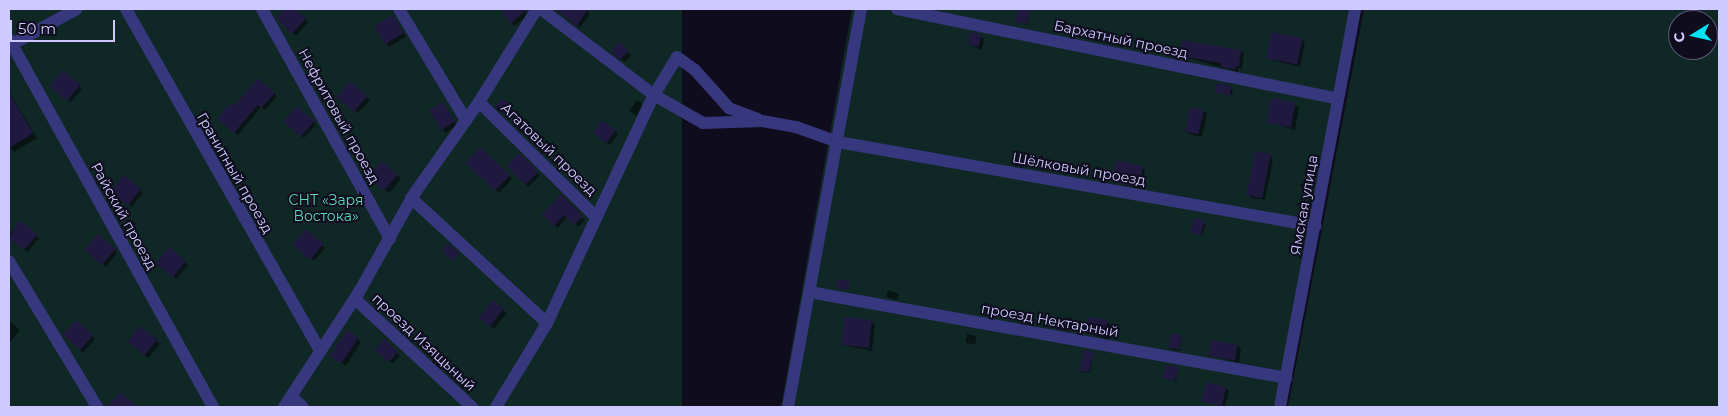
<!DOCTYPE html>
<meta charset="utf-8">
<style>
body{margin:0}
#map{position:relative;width:1728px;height:416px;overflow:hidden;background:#0f0c1e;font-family:Montserrat,sans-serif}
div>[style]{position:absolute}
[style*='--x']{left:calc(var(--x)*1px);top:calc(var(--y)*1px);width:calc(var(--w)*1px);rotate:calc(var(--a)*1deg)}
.green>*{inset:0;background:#0f2826;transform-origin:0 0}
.shadow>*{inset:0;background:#0007;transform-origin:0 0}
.building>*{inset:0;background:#1f183f;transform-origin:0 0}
.minor>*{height:12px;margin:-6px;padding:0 6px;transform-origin:6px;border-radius:6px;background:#37377d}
span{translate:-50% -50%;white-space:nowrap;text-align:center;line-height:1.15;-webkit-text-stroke:4px #0f0c1e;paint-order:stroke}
.street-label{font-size:14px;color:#cecaff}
.park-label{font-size:14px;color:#57ddb7}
.frame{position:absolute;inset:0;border:10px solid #cecaff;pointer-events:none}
.north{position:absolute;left:1668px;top:10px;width:50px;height:50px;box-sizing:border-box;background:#0f0c1e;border:1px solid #5b5878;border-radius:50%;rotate:261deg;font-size:14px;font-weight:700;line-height:20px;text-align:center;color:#cecaff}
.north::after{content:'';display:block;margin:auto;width:18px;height:22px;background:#02e4f3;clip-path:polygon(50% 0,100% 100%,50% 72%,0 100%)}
.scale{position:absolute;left:10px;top:20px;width:105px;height:22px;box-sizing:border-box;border:2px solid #cecaff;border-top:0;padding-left:6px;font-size:15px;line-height:18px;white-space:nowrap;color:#cecaff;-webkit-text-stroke:4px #0f0c1e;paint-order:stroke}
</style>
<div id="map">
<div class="green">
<div style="left:9px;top:9px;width:673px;height:398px"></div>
<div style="clip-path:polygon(852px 9px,1355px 9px,1280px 407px,781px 407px)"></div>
<div style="clip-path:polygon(evenodd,1364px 9px,1719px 9px,1719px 407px,1288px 407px,1364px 9px,1678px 20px,1708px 20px,1708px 50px,1678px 50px,1678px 20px)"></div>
</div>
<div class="shadow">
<div style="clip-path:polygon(286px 9px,293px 9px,308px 22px,296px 36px,278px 18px)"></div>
<div style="clip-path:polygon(510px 9px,524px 9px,528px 15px,514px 26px,505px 12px)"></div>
<div style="clip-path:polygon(556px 9px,585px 9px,590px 13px,580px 28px)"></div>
<div style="clip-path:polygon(1029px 11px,1028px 25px,1017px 21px)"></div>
<div style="left:393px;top:17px;width:23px;height:20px;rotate:56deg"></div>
<div style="clip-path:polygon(981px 36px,984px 39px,982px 50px,969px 45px)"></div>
<div style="clip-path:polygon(1301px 39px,1305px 42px,1300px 67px,1268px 59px)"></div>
<div style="clip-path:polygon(619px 44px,631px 55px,625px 62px,615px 55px)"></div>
<div style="clip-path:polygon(1241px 51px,1244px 54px,1242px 69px,1238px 68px,1238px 72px,1181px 56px)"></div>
<div style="clip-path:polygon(351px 83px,370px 100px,358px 113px,342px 100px)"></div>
<div style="clip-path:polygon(79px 85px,82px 89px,71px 102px,55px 89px)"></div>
<div style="clip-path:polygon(1231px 87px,1233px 95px,1217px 92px)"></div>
<div style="clip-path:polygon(9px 92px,37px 138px,14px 152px,9px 146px)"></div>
<div style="clip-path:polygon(274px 93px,277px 96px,265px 110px,261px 107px,238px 135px,222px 122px,234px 108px)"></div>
<div style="clip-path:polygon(637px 100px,642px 104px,637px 116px,629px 111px)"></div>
<div style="clip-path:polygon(1272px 100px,1299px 107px,1295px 130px,1268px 122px)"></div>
<div style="clip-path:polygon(443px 104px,457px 125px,446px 133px,443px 130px)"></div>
<div style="clip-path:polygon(1204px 111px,1207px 114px,1202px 137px,1190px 134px,1186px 131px)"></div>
<div style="clip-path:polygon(313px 121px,316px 125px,304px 138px,288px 125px)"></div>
<div style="clip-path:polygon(615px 131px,618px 134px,610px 145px,598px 136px)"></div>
<div style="left:480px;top:149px;width:44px;height:19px;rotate:43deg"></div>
<div style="left:519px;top:154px;width:30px;height:16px;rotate:46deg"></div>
<div style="clip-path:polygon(1270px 156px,1273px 159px,1265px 200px,1251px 198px,1248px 194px)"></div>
<div style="clip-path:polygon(382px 163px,401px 179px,389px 193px,373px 179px)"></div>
<div style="clip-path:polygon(1142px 167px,1145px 170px,1142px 189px,1114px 182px)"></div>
<div style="clip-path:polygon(124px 177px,143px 193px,132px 207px,116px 194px)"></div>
<div style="clip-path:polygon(561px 196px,585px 220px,578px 227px,567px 217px,558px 228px,543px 215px)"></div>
<div style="clip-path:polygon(1195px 219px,1206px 224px,1202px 236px,1192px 232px)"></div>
<div style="left:20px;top:222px;width:25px;height:18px;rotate:40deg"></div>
<div style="clip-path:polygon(322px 245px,325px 248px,314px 261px,298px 248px)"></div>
<div style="clip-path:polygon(114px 250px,117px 253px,106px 267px,90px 253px)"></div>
<div style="clip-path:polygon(185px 262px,188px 265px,176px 279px,160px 266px)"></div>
<div style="clip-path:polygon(888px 290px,899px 294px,897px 300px,886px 297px)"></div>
<div style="clip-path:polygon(493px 302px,507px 313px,494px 329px,484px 321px)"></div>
<div style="clip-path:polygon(9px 320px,20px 330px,9px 344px)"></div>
<div style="clip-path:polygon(1062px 320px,1062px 330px,1050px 326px)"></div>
<div style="clip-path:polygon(872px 322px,875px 325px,872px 351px,842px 345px)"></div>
<div style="clip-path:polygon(1107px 322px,1110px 325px,1108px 340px,1088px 333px)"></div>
<div style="clip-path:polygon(141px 328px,160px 344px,148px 358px,132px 344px)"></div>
<div style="left:967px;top:334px;width:10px;height:9px;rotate:11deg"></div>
<div style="clip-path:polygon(65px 335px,92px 336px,95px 339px,83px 353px)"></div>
<div style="clip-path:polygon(1181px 337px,1180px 351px,1171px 349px,1169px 348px)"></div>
<div style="clip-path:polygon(358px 339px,361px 342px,346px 366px,332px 356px)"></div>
<div style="left:384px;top:341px;width:22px;height:11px;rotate:43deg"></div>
<div style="clip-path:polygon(1238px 346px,1241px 349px,1239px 363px,1210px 355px)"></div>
<div style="clip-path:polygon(1093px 353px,1090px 373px,1082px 372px,1081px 370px)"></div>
<div style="clip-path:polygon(1178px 368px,1176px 382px,1165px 379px)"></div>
<div style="clip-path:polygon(1226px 388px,1229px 391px,1225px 407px,1203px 401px)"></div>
</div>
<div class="building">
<div style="clip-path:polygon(284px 9px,294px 9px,306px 18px,292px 34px,276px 18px)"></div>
<div style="clip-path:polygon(501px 9px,528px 9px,510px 24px)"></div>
<div style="clip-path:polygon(554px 9px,588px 9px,577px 26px)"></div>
<div style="clip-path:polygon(1018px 9px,1030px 9px,1027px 24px,1015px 22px)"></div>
<div style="left:393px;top:15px;width:21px;height:22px;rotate:59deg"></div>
<div style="left:970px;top:32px;width:12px;height:13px;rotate:14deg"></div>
<div style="left:1271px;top:32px;width:32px;height:27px;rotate:11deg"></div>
<div style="clip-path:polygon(1182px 40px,1241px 50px,1239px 66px,1236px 66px,1235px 70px,1221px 67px,1221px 63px,1179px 56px)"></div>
<div style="left:619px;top:42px;width:13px;height:13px;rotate:42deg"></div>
<div style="left:63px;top:70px;width:23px;height:21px;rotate:41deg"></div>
<div style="clip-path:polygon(258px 78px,275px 93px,261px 108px,258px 105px,234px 133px,217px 119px,230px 103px,234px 106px)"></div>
<div style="left:350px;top:81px;width:23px;height:21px;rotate:41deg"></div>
<div style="left:1217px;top:83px;width:15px;height:10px;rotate:11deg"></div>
<div style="clip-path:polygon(9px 93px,33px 133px,9px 148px)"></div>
<div style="left:501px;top:98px;width:12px;height:11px;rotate:35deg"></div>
<div style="left:1271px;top:98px;width:25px;height:25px;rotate:11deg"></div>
<div style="left:443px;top:102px;width:23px;height:16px;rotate:59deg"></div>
<div style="left:297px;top:106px;width:23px;height:21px;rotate:41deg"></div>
<div style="left:1190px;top:107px;width:14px;height:25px;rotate:12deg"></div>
<div style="left:602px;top:120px;width:17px;height:16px;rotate:36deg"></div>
<div style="left:480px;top:147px;width:41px;height:22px;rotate:43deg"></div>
<div style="left:1255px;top:151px;width:16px;height:45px;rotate:11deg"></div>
<div style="left:519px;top:153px;width:27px;height:18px;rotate:45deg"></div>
<div style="left:1116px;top:160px;width:28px;height:22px;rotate:13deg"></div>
<div style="left:382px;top:161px;width:21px;height:21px;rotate:41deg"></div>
<div style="left:124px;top:175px;width:22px;height:21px;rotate:39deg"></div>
<div style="clip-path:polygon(561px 194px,583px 216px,574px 225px,564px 215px,554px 226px,542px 215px)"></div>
<div style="left:1194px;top:218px;width:11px;height:15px;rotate:15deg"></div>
<div style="clip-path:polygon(20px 220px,37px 235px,24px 250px,9px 238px)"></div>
<div style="left:306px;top:229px;width:23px;height:21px;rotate:41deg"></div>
<div style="left:98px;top:234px;width:23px;height:21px;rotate:41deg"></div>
<div style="left:448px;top:243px;width:16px;height:10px;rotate:43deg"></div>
<div style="left:169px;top:247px;width:22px;height:21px;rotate:39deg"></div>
<div style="left:837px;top:279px;width:13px;height:9px;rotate:9deg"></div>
<div style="left:493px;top:300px;width:14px;height:23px;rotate:39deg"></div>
<div style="left:1050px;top:316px;width:13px;height:11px;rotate:13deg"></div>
<div style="left:844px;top:317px;width:28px;height:28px;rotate:6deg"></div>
<div style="left:1089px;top:317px;width:19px;height:17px;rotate:9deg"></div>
<div style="left:76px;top:320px;width:23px;height:20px;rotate:41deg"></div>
<div style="left:140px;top:326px;width:22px;height:20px;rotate:39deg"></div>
<div style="left:347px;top:330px;width:14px;height:31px;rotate:34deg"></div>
<div style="left:1171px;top:333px;width:11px;height:15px;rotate:10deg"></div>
<div style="left:384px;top:339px;width:19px;height:14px;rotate:43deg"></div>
<div style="left:1211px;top:340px;width:27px;height:16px;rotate:10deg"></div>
<div style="clip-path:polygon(1083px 350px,1094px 352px,1089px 372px,1080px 371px)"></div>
<div style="clip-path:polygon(1166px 365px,1179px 367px,1175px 381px,1162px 378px)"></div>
<div style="left:1206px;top:382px;width:21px;height:20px;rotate:14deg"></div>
<div style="clip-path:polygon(120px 392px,138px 407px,107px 407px)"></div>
</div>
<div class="minor">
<div style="--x:126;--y:9;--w:393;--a:60.4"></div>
<div style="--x:262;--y:9;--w:263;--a:60.9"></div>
<div style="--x:399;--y:9;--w:130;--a:58.9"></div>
<div style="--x:541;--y:9;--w:142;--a:37.3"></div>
<div style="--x:654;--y:95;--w:56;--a:29.7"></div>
<div style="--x:703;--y:123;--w:59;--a:-1.9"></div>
<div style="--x:762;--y:121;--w:35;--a:10"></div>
<div style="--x:796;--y:127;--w:45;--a:19.7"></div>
<div style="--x:838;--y:142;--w:485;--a:10"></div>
<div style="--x:897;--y:9;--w:450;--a:11.5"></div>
<div style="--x:9;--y:39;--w:421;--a:61"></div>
<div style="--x:9;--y:46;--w:77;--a:-28.6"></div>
<div style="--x:479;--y:102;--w:165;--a:44.5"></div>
<div style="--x:411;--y:198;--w:185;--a:42.6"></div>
<div style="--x:9;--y:261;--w:170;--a:58.9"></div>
<div style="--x:809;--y:292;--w:485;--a:10.2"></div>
<div style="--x:355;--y:299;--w:159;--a:42.7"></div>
<div style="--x:291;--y:396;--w:16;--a:43"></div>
<div style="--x:284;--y:407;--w:137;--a:-56.9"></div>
<div style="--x:359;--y:292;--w:112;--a:-60.7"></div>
<div style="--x:414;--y:194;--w:113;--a:-54.8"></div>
<div style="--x:479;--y:102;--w:110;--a:-58.1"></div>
<div style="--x:496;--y:407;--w:98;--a:-58.7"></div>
<div style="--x:547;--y:323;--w:252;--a:-64.9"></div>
<div style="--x:654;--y:95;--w:44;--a:-58.8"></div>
<div style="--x:677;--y:57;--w:22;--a:36"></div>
<div style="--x:695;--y:70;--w:51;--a:48.2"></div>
<div style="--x:729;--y:108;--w:31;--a:21"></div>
<div style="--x:788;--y:407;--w:405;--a:-79.6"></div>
<div style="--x:1280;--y:407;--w:405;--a:-79.3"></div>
</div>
<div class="street-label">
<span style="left:1121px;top:39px;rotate:12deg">Бархатный проезд</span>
<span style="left:339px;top:116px;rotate:61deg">Нефритовый проезд</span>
<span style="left:549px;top:149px;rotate:44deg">Агатовый проезд</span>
<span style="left:1079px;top:169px;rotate:10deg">Шёлковый проезд</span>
<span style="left:235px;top:173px;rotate:60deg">Гранитный проезд</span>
<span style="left:1304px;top:205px;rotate:-80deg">Ямская улица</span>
<span style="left:124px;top:216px;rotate:61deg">Райский проезд</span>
<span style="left:1050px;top:320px;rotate:10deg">проезд Нектарный</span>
<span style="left:424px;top:342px;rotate:43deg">проезд Изящьный</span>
</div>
<div class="park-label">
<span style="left:326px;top:208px">СНТ «Заря<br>Востока»</span>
</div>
<div class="frame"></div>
<div class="north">С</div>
<div class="scale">50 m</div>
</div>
